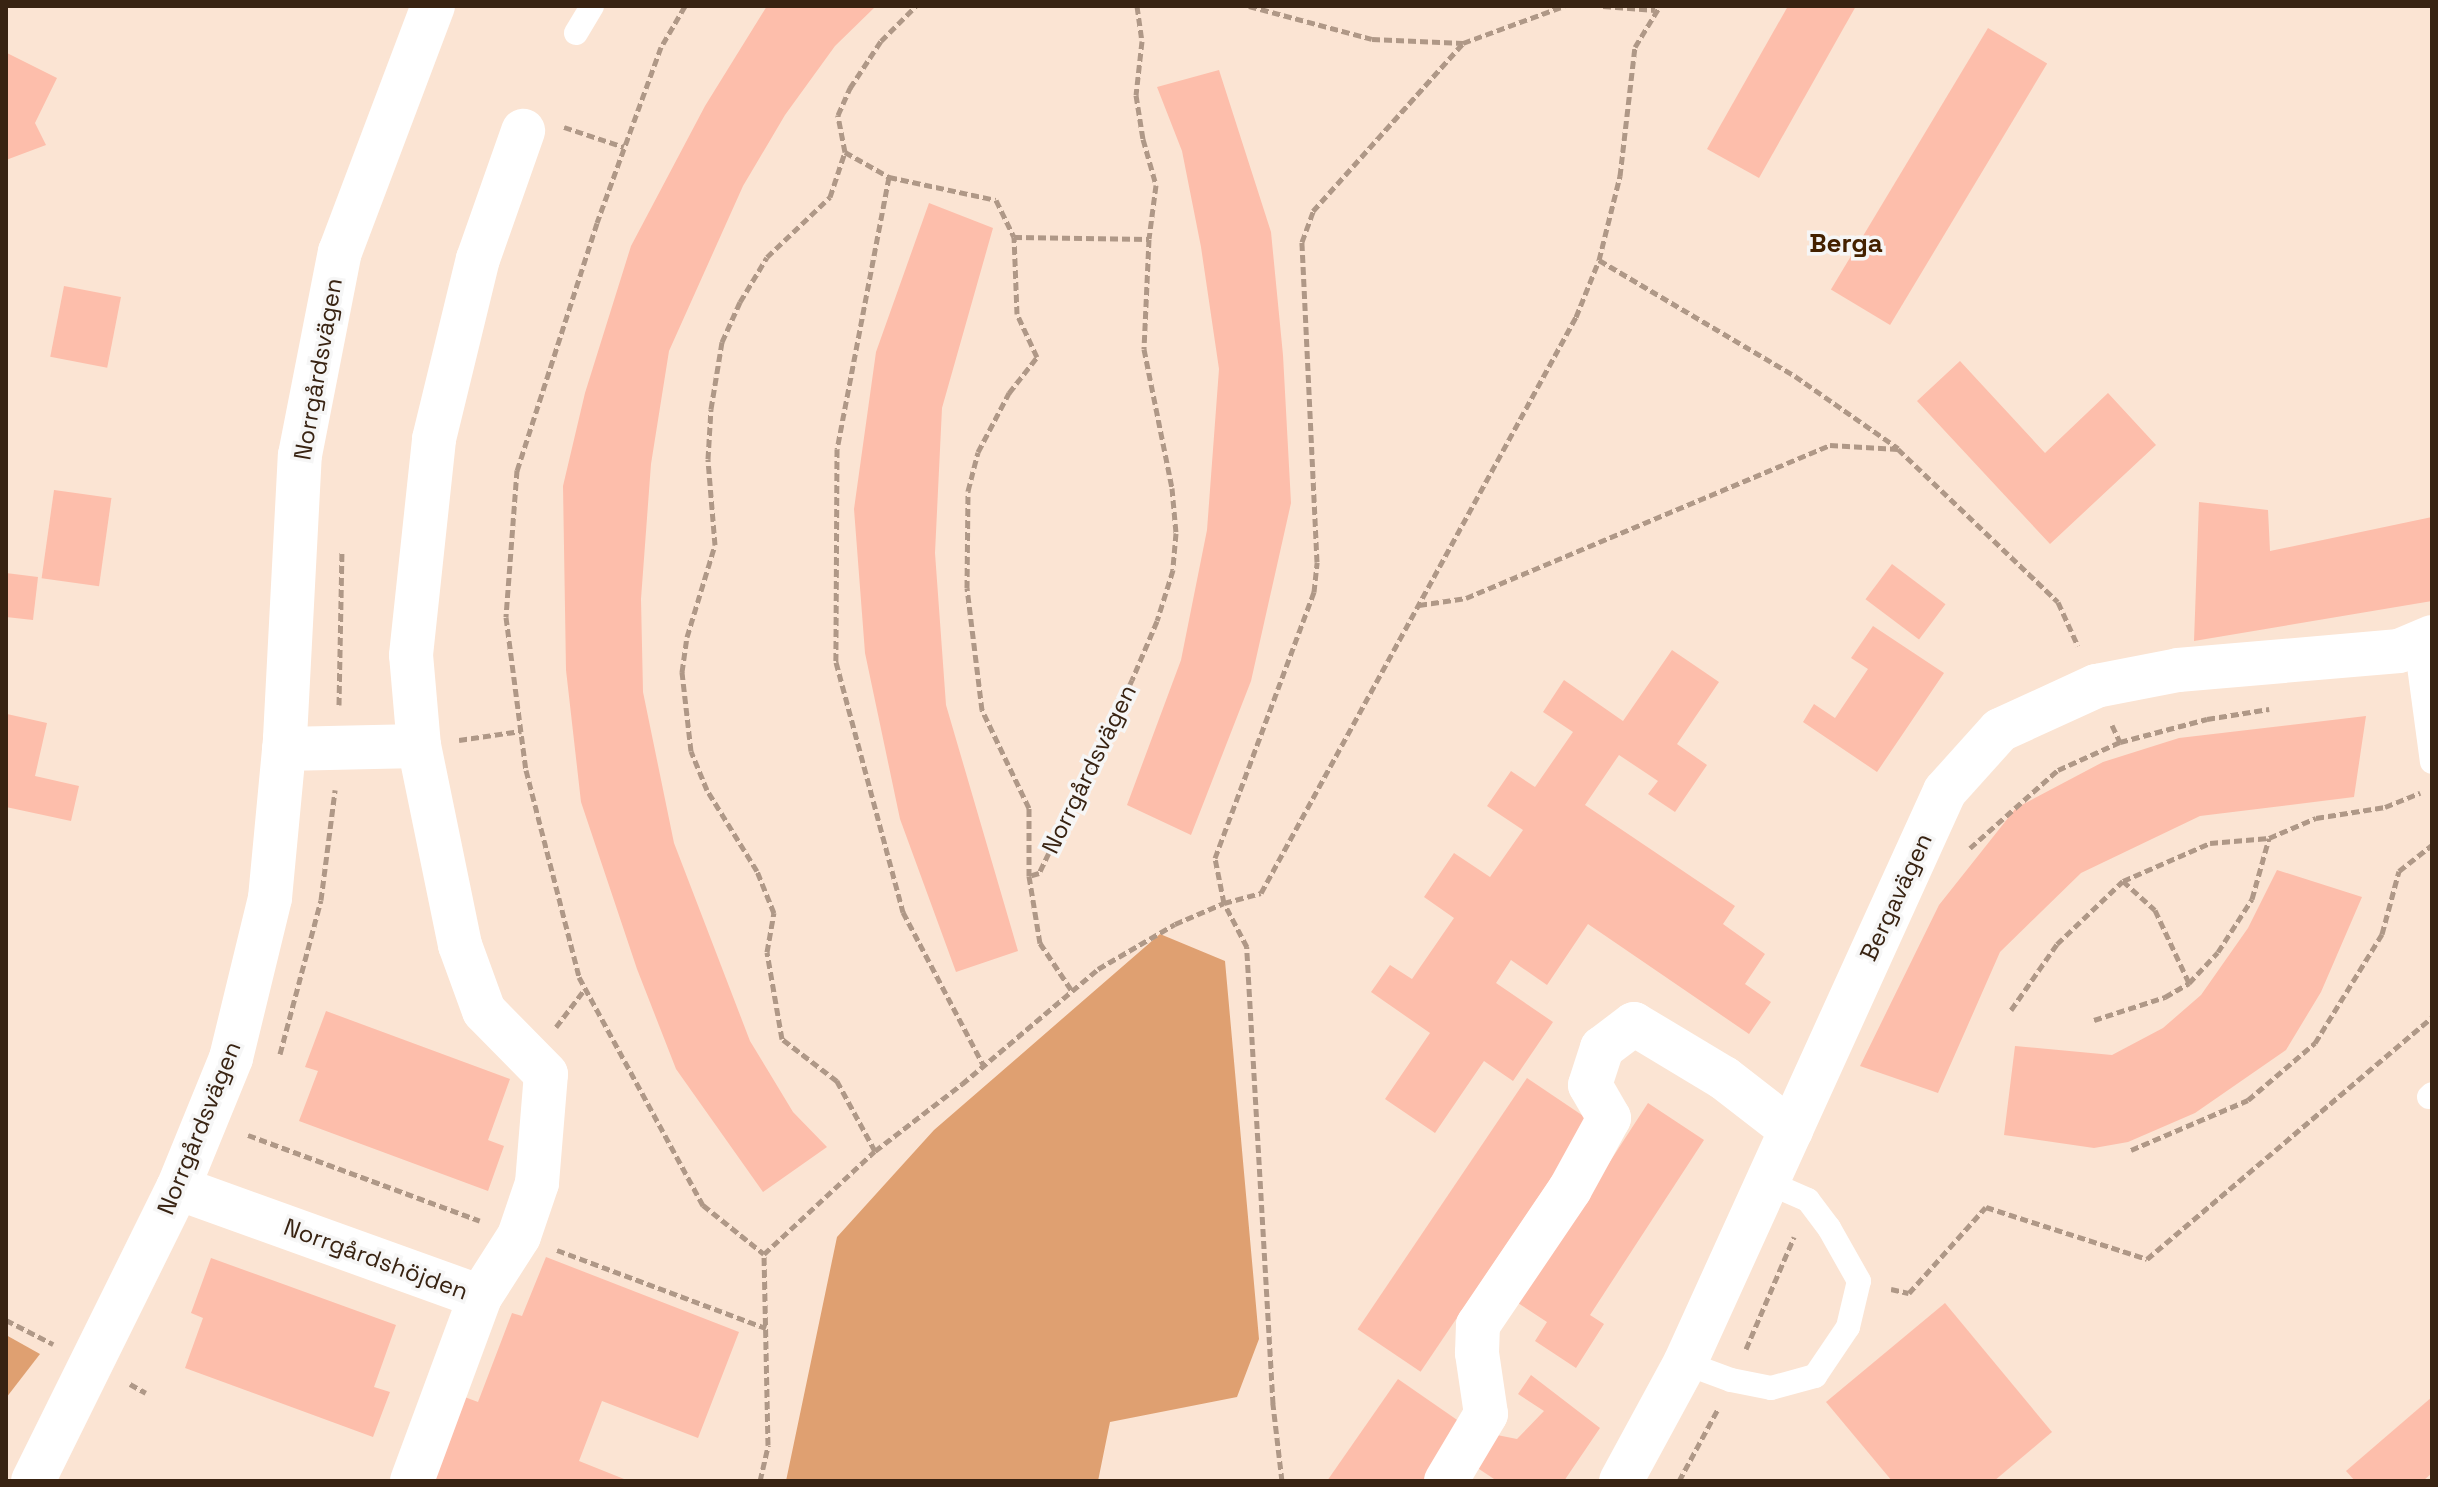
<!DOCTYPE html>
<meta charset="utf-8">
<style>
body{margin:0}
#map{position:relative;width:2438px;height:1487px;overflow:hidden;background:#fbe4d3;font-family:"Space Grotesk",sans-serif}
div>[style]{position:absolute}
[style*='--x']{left:calc(var(--x)*1px);top:calc(var(--y)*1px);width:calc(var(--w)*1px);rotate:calc(var(--a)*1deg)}
.forest>*{inset:0;background:#dfa071}
.building>*{inset:0;background:#fdbeab;transform-origin:0 0}
.path>*{height:5px;margin-top:-2.5px;transform-origin:0;background:repeating-linear-gradient(90deg,#af9887 0 8px,transparent 0 12px)}
.lane>*{height:24px;margin:-12px;padding:0 12px;transform-origin:12px;border-radius:12px;background:#fff}
.street>*{height:44px;margin:-22px;padding:0 22px;transform-origin:22px;border-radius:22px;background:#fff}
span{translate:-50% -50%;white-space:nowrap;text-align:center;line-height:1.15;-webkit-text-stroke:7px #f6f6f6;paint-order:stroke}
.street-label{font-size:24px;color:#382312}
.neighbourhood-label{font-size:26px;color:#442100;font-weight:700}
.frame{position:absolute;inset:0;border:8px solid #382312;pointer-events:none}
</style>
<div id="map">
<div class="forest">
<div style="clip-path:polygon(1160px 934px,1225px 961px,1259px 1339px,1237px 1397px,1110px 1422px,1098px 1481px,786px 1481px,837px 1237px,934px 1130px)"></div>
<div style="clip-path:polygon(6px 1335px,40px 1354px,6px 1398px)"></div>
</div>
<div class="building">
<div style="clip-path:polygon(767px 6px,876px 6px,835px 46px,785px 115px,743px 186px,669px 351px,651px 464px,641px 599px,643px 692px,674px 843px,750px 1041px,793px 1112px,827px 1147px,763px 1192px,676px 1069px,637px 969px,581px 802px,566px 670px,563px 486px,585px 393px,631px 246px,705px 106px)"></div>
<div style="clip-path:polygon(1788px 6px,1856px 6px,1759px 178px,1707px 149px)"></div>
<div style="left:1988px;top:28px;width:69px;height:305px;rotate:31deg"></div>
<div style="clip-path:polygon(7px 53px,57px 78px,35px 123px,46px 145px,6px 160px)"></div>
<div style="clip-path:polygon(1219px 70px,1271px 232px,1283px 355px,1291px 503px,1251px 681px,1191px 835px,1127px 805px,1181px 660px,1207px 530px,1219px 369px,1201px 247px,1182px 151px,1157px 87px)"></div>
<div style="clip-path:polygon(929px 203px,993px 228px,942px 408px,935px 553px,946px 705px,1018px 951px,956px 972px,900px 819px,865px 653px,854px 509px,876px 352px)"></div>
<div style="left:64px;top:286px;width:58px;height:72px;rotate:11deg"></div>
<div style="clip-path:polygon(1960px 361px,2045px 453px,2108px 393px,2156px 445px,2050px 544px,1917px 401px)"></div>
<div style="left:54px;top:490px;width:58px;height:89px;rotate:8deg"></div>
<div style="clip-path:polygon(2199px 502px,2268px 510px,2270px 551px,2432px 517px,2432px 601px,2194px 641px)"></div>
<div style="left:1892px;top:564px;width:67px;height:44px;rotate:37deg"></div>
<div style="clip-path:polygon(6px 573px,38px 577px,33px 620px,6px 617px)"></div>
<div style="clip-path:polygon(1873px 626px,1944px 673px,1877px 772px,1803px 722px,1814px 704px,1835px 718px,1868px 669px,1851px 658px)"></div>
<div style="clip-path:polygon(1672px 650px,1719px 682px,1677px 744px,1707px 765px,1675px 812px,1648px 794px,1658px 781px,1619px 755px,1585px 805px,1735px 906px,1723px 924px,1765px 954px,1745px 984px,1771px 1002px,1749px 1034px,1588px 924px,1547px 985px,1511px 960px,1496px 983px,1553px 1022px,1513px 1081px,1484px 1061px,1435px 1133px,1385px 1099px,1430px 1033px,1371px 992px,1390px 965px,1412px 979px,1454px 918px,1424px 897px,1454px 853px,1490px 877px,1523px 830px,1487px 806px,1511px 771px,1535px 787px,1573px 732px,1543px 712px,1564px 680px,1623px 721px)"></div>
<div style="clip-path:polygon(7px 714px,47px 723px,35px 776px,79px 786px,71px 821px,6px 807px)"></div>
<div style="clip-path:polygon(2366px 716px,2354px 797px,2200px 816px,2081px 873px,2000px 952px,1938px 1093px,1860px 1066px,1939px 905px,2016px 808px,2103px 762px,2179px 738px)"></div>
<div style="clip-path:polygon(2277px 870px,2362px 897px,2321px 992px,2286px 1050px,2195px 1113px,2128px 1142px,2094px 1148px,2004px 1135px,2015px 1046px,2112px 1055px,2163px 1028px,2201px 995px,2248px 928px)"></div>
<div style="clip-path:polygon(326px 1011px,510px 1079px,488px 1140px,504px 1146px,488px 1191px,299px 1121px,318px 1071px,305px 1067px)"></div>
<div style="left:1527px;top:1078px;width:76px;height:303px;rotate:34deg"></div>
<div style="clip-path:polygon(1648px 1103px,1704px 1140px,1590px 1315px,1604px 1324px,1576px 1368px,1535px 1341px,1547px 1322px,1518px 1303px)"></div>
<div style="clip-path:polygon(546px 1257px,739px 1332px,698px 1438px,602px 1401px,579px 1461px,629px 1481px,429px 1481px,462px 1396px,478px 1402px,512px 1313px,522px 1316px)"></div>
<div style="clip-path:polygon(211px 1258px,396px 1325px,374px 1387px,390px 1392px,373px 1437px,185px 1368px,203px 1318px,191px 1313px)"></div>
<div style="clip-path:polygon(1945px 1303px,2052px 1432px,1994px 1481px,1892px 1481px,1826px 1402px)"></div>
<div style="clip-path:polygon(1531px 1375px,1600px 1428px,1564px 1481px,1497px 1481px,1473px 1465px,1497px 1435px,1517px 1439px,1544px 1411px,1518px 1394px)"></div>
<div style="clip-path:polygon(1398px 1379px,1463px 1424px,1424px 1481px,1327px 1481px)"></div>
<div style="clip-path:polygon(2432px 1397px,2432px 1473px,2423px 1481px,2355px 1481px,2346px 1471px)"></div>
</div>
<div class="path">
<div style="--x:685;--y:6;--w:48;--a:120.3"></div>
<div style="--x:661;--y:47;--w:187;--a:110"></div>
<div style="--x:597;--y:223;--w:260;--a:107.9"></div>
<div style="--x:517;--y:470;--w:147;--a:94.3"></div>
<div style="--x:506;--y:617;--w:154;--a:82.6"></div>
<div style="--x:526;--y:770;--w:214;--a:75.6"></div>
<div style="--x:579;--y:977;--w:260;--a:61.5"></div>
<div style="--x:703;--y:1205;--w:78;--a:38.8"></div>
<div style="--x:1137;--y:6;--w:35;--a:82"></div>
<div style="--x:1142;--y:41;--w:54;--a:96.3"></div>
<div style="--x:1136;--y:95;--w:45;--a:81"></div>
<div style="--x:1143;--y:139;--w:48;--a:74.2"></div>
<div style="--x:1156;--y:185;--w:54;--a:97.4"></div>
<div style="--x:1149;--y:239;--w:110;--a:92.6"></div>
<div style="--x:1144;--y:349;--w:142;--a:78.6"></div>
<div style="--x:1172;--y:488;--w:45;--a:84.9"></div>
<div style="--x:1176;--y:533;--w:37;--a:95"></div>
<div style="--x:1173;--y:570;--w:53;--a:107.4"></div>
<div style="--x:1157;--y:621;--w:64;--a:113"></div>
<div style="--x:1132;--y:680;--w:214;--a:115.7"></div>
<div style="--x:1039;--y:873;--w:10;--a:163"></div>
<div style="--x:1029;--y:876;--w:68;--a:-90"></div>
<div style="--x:1029;--y:808;--w:109;--a:-115.6"></div>
<div style="--x:982;--y:710;--w:123;--a:-97"></div>
<div style="--x:967;--y:588;--w:97;--a:-89.4"></div>
<div style="--x:968;--y:491;--w:40;--a:-75.6"></div>
<div style="--x:978;--y:452;--w:67;--a:-62.3"></div>
<div style="--x:1009;--y:393;--w:46;--a:-52.1"></div>
<div style="--x:1037;--y:357;--w:47;--a:-114.9"></div>
<div style="--x:1017;--y:314;--w:77;--a:-92.2"></div>
<div style="--x:1014;--y:237;--w:135;--a:0.8"></div>
<div style="--x:1249;--y:6;--w:127;--a:15"></div>
<div style="--x:1372;--y:39;--w:91;--a:2.5"></div>
<div style="--x:1463;--y:43;--w:108;--a:-20.1"></div>
<div style="--x:1603;--y:6;--w:52;--a:4.4"></div>
<div style="--x:564;--y:127;--w:63;--a:18.4"></div>
<div style="--x:845;--y:152;--w:51;--a:29.6"></div>
<div style="--x:889;--y:177;--w:109;--a:12.1"></div>
<div style="--x:996;--y:200;--w:41;--a:64.1"></div>
<div style="--x:889;--y:177;--w:277;--a:100.8"></div>
<div style="--x:837;--y:449;--w:213;--a:90.3"></div>
<div style="--x:836;--y:662;--w:259;--a:75"></div>
<div style="--x:903;--y:912;--w:174;--a:62.3"></div>
<div style="--x:1599;--y:260;--w:228;--a:30.6"></div>
<div style="--x:1795;--y:376;--w:126;--a:35"></div>
<div style="--x:1419;--y:605;--w:48;--a:-8.5"></div>
<div style="--x:1466;--y:598;--w:395;--a:-22.8"></div>
<div style="--x:1830;--y:445;--w:68;--a:3.4"></div>
<div style="--x:1898;--y:449;--w:221;--a:43.7"></div>
<div style="--x:2058;--y:602;--w:48;--a:65.6"></div>
<div style="--x:339;--y:705;--w:154;--a:-88.9"></div>
<div style="--x:2112;--y:725;--w:19;--a:65"></div>
<div style="--x:459;--y:740;--w:63;--a:-8.3"></div>
<div style="--x:1970;--y:848;--w:118;--a:-41.6"></div>
<div style="--x:2058;--y:770;--w:68;--a:-24.3"></div>
<div style="--x:2120;--y:742;--w:90;--a:-14.8"></div>
<div style="--x:2207;--y:719;--w:63;--a:-9.2"></div>
<div style="--x:1029;--y:876;--w:68;--a:80.7"></div>
<div style="--x:1040;--y:943;--w:58;--a:56.3"></div>
<div style="--x:2123;--y:881;--w:43;--a:42.2"></div>
<div style="--x:2155;--y:910;--w:81;--a:65"></div>
<div style="--x:2011;--y:1010;--w:80;--a:-55.1"></div>
<div style="--x:2057;--y:944;--w:91;--a:-43.7"></div>
<div style="--x:2123;--y:881;--w:95;--a:-23.6"></div>
<div style="--x:2210;--y:843;--w:59;--a:-4.8"></div>
<div style="--x:2269;--y:838;--w:51;--a:-23.1"></div>
<div style="--x:2316;--y:818;--w:70;--a:-9.1"></div>
<div style="--x:2385;--y:807;--w:38;--a:-22"></div>
<div style="--x:2094;--y:1020;--w:75;--a:-17.9"></div>
<div style="--x:2165;--y:997;--w:28;--a:-30"></div>
<div style="--x:2189;--y:983;--w:42;--a:-46.9"></div>
<div style="--x:2218;--y:952;--w:63;--a:-57.3"></div>
<div style="--x:2252;--y:899;--w:63;--a:-74.4"></div>
<div style="--x:556;--y:1027;--w:48;--a:-52.7"></div>
<div style="--x:280;--y:1054;--w:159;--a:-75.1"></div>
<div style="--x:321;--y:900;--w:111;--a:-82.7"></div>
<div style="--x:248;--y:1135;--w:247;--a:20.3"></div>
<div style="--x:2131;--y:1150;--w:127;--a:-23.1"></div>
<div style="--x:2248;--y:1100;--w:88;--a:-40.4"></div>
<div style="--x:2315;--y:1043;--w:128;--a:-58.4"></div>
<div style="--x:2382;--y:934;--w:65;--a:-74.9"></div>
<div style="--x:2399;--y:871;--w:42;--a:-38.2"></div>
<div style="--x:875;--y:1151;--w:80;--a:-118.5"></div>
<div style="--x:837;--y:1081;--w:69;--a:-142.6"></div>
<div style="--x:782;--y:1039;--w:88;--a:-99.8"></div>
<div style="--x:767;--y:952;--w:40;--a:-80"></div>
<div style="--x:774;--y:913;--w:45;--a:-112"></div>
<div style="--x:757;--y:871;--w:95;--a:-121.7"></div>
<div style="--x:707;--y:790;--w:42;--a:-112.3"></div>
<div style="--x:691;--y:751;--w:80;--a:-96.5"></div>
<div style="--x:682;--y:672;--w:35;--a:-82"></div>
<div style="--x:687;--y:637;--w:96;--a:-73.1"></div>
<div style="--x:715;--y:545;--w:86;--a:-94.7"></div>
<div style="--x:708;--y:459;--w:50;--a:-86.6"></div>
<div style="--x:711;--y:409;--w:68;--a:-80.7"></div>
<div style="--x:722;--y:342;--w:44;--a:-65.8"></div>
<div style="--x:740;--y:302;--w:52;--a:-59"></div>
<div style="--x:767;--y:257;--w:87;--a:-43.6"></div>
<div style="--x:830;--y:197;--w:47;--a:-71.6"></div>
<div style="--x:845;--y:152;--w:38;--a:-101"></div>
<div style="--x:838;--y:115;--w:30;--a:-66"></div>
<div style="--x:850;--y:88;--w:56;--a:-56.6"></div>
<div style="--x:881;--y:41;--w:49;--a:-45"></div>
<div style="--x:557;--y:1250;--w:223;--a:20.5"></div>
<div style="--x:1891;--y:1289;--w:18;--a:13"></div>
<div style="--x:1909;--y:1293;--w:115;--a:-48.2"></div>
<div style="--x:1986;--y:1207;--w:169;--a:17.9"></div>
<div style="--x:2147;--y:1259;--w:374;--a:-40.3"></div>
<div style="--x:6;--y:1320;--w:53;--a:27.1"></div>
<div style="--x:1746;--y:1349;--w:122;--a:-66.8"></div>
<div style="--x:130;--y:1384;--w:18;--a:29"></div>
<div style="--x:760;--y:1481;--w:37;--a:-77"></div>
<div style="--x:768;--y:1445;--w:191;--a:-91.2"></div>
<div style="--x:764;--y:1254;--w:151;--a:-42.9"></div>
<div style="--x:875;--y:1151;--w:110;--a:-37.6"></div>
<div style="--x:962;--y:1084;--w:178;--a:-40.2"></div>
<div style="--x:1098;--y:969;--w:89;--a:-30.3"></div>
<div style="--x:1175;--y:924;--w:53;--a:-23.2"></div>
<div style="--x:1224;--y:903;--w:38;--a:-15"></div>
<div style="--x:1261;--y:893;--w:657;--a:-61.33"></div>
<div style="--x:1576;--y:317;--w:61;--a:-68"></div>
<div style="--x:1599;--y:260;--w:87;--a:-76"></div>
<div style="--x:1620;--y:176;--w:130;--a:-83.4"></div>
<div style="--x:1635;--y:47;--w:48;--a:-58.6"></div>
<div style="--x:1282;--y:1481;--w:78;--a:-96.7"></div>
<div style="--x:1273;--y:1404;--w:458;--a:-93.3"></div>
<div style="--x:1247;--y:947;--w:50;--a:-117.6"></div>
<div style="--x:1224;--y:903;--w:46;--a:-101.3"></div>
<div style="--x:1215;--y:858;--w:284;--a:-69.6"></div>
<div style="--x:1314;--y:592;--w:30;--a:-84"></div>
<div style="--x:1317;--y:562;--w:320;--a:-92.7"></div>
<div style="--x:1302;--y:242;--w:33;--a:-70"></div>
<div style="--x:1313;--y:211;--w:225;--a:-48.2"></div>
<div style="--x:1679;--y:1481;--w:82;--a:-61.6"></div>
</div>
<div class="lane">
<div style="--x:576;--y:33;--w:31;--a:-59"></div>
<div style="--x:2416;--y:644;--w:119;--a:82.3"></div>
<div style="--x:2429;--y:1097;--w:4;--a:-45"></div>
<div style="--x:1685;--y:1363;--w:49;--a:20.3"></div>
<div style="--x:1731;--y:1380;--w:41;--a:11.3"></div>
<div style="--x:1771;--y:1388;--w:46;--a:-15.3"></div>
<div style="--x:1815;--y:1376;--w:59;--a:-56"></div>
<div style="--x:1848;--y:1327;--w:47;--a:-76.6"></div>
<div style="--x:1859;--y:1281;--w:61;--a:-119.5"></div>
<div style="--x:1829;--y:1228;--w:35;--a:-127"></div>
<div style="--x:1808;--y:1200;--w:45;--a:-156.3"></div>
</div>
<div class="street">
<div style="--x:284;--y:749;--w:135;--a:-1.3"></div>
<div style="--x:178;--y:1188;--w:321;--a:19.8"></div>
<div style="--x:33;--y:1481;--w:327;--a:-63.7"></div>
<div style="--x:178;--y:1188;--w:140;--a:-67.8"></div>
<div style="--x:231;--y:1058;--w:165;--a:-76.3"></div>
<div style="--x:270;--y:898;--w:161;--a:-84.6"></div>
<div style="--x:285;--y:738;--w:283;--a:-87"></div>
<div style="--x:300;--y:455;--w:207;--a:-78.9"></div>
<div style="--x:340;--y:252;--w:263;--a:-69.3"></div>
<div style="--x:412;--y:1481;--w:196;--a:-69.7"></div>
<div style="--x:480;--y:1297;--w:72;--a:-57.4"></div>
<div style="--x:519;--y:1236;--w:56;--a:-71.2"></div>
<div style="--x:537;--y:1183;--w:109;--a:-85.3"></div>
<div style="--x:546;--y:1074;--w:88;--a:-134.5"></div>
<div style="--x:484;--y:1011;--w:70;--a:-110"></div>
<div style="--x:460;--y:945;--w:203;--a:-101.6"></div>
<div style="--x:419;--y:746;--w:91;--a:-95"></div>
<div style="--x:411;--y:655;--w:217;--a:-83.9"></div>
<div style="--x:434;--y:439;--w:185;--a:-76.3"></div>
<div style="--x:478;--y:259;--w:136;--a:-70.6"></div>
<div style="--x:1446;--y:1481;--w:78;--a:-59.2"></div>
<div style="--x:1486;--y:1414;--w:62;--a:-98.4"></div>
<div style="--x:1477;--y:1353;--w:28;--a:-88"></div>
<div style="--x:1478;--y:1325;--w:164;--a:-55.9"></div>
<div style="--x:1570;--y:1189;--w:81;--a:-61.2"></div>
<div style="--x:1609;--y:1118;--w:38;--a:-120"></div>
<div style="--x:1590;--y:1085;--w:39;--a:-72"></div>
<div style="--x:1602;--y:1048;--w:40;--a:-37"></div>
<div style="--x:1634;--y:1024;--w:105;--a:31"></div>
<div style="--x:1724;--y:1078;--w:85;--a:37.8"></div>
<div style="--x:1621;--y:1481;--w:134;--a:-61.5"></div>
<div style="--x:1685;--y:1363;--w:628;--a:-65.56"></div>
<div style="--x:1945;--y:791;--w:82;--a:-48"></div>
<div style="--x:2000;--y:730;--w:106;--a:-24.6"></div>
<div style="--x:2096;--y:686;--w:84;--a:-11"></div>
<div style="--x:2178;--y:670;--w:222;--a:-4.9"></div>
<div style="--x:2399;--y:651;--w:36;--a:-23"></div>
</div>
<div class="street-label">
<span style="left:318px;top:369px;rotate:-80deg">Norrgårdsvägen</span>
<span style="left:1089px;top:769px;rotate:-64deg">Norrgårdsvägen</span>
<span style="left:1896px;top:897px;rotate:-65deg">Bergavägen</span>
<span style="left:199px;top:1128px;rotate:-68deg">Norrgårdsvägen</span>
<span style="left:376px;top:1259px;rotate:20deg">Norrgårdshöjden</span>
</div>
<div class="neighbourhood-label">
<span style="left:1846px;top:244px">Berga</span>
</div>
<div class="frame"></div>
</div>
